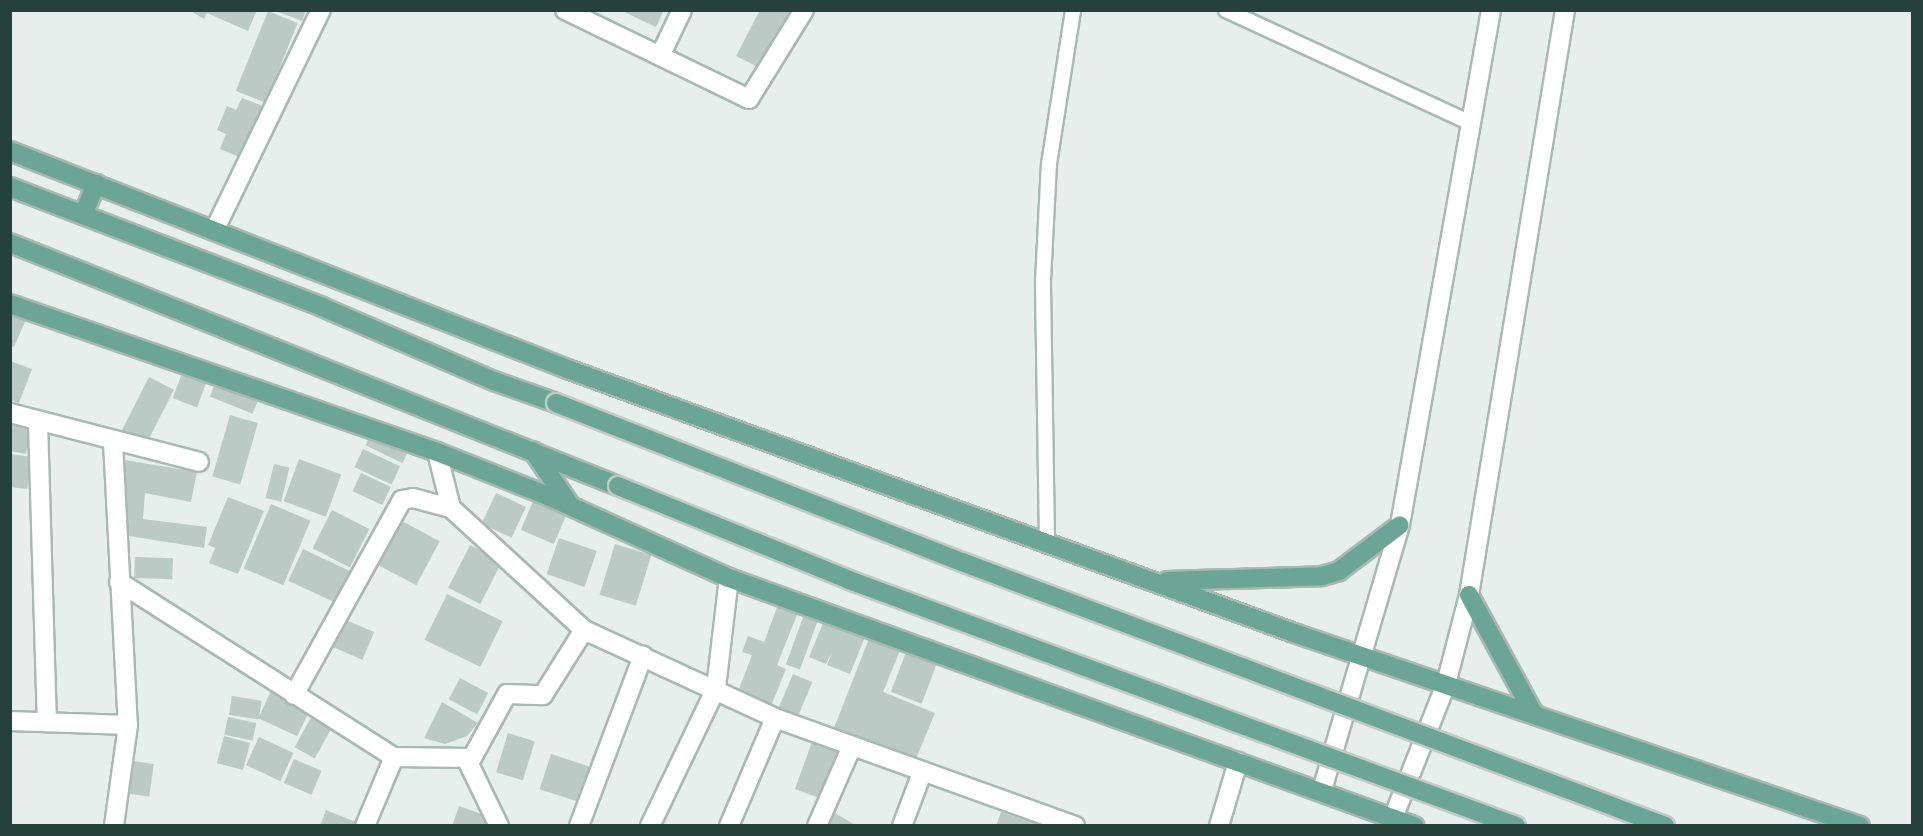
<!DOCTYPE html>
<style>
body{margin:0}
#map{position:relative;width:1923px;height:836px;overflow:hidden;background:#e6efeb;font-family:Inter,sans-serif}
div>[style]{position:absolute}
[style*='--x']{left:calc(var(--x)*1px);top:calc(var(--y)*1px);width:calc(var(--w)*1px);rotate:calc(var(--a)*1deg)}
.building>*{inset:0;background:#bbcac4;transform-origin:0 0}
.roads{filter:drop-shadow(2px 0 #a8b8b2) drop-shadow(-2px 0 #a8b8b2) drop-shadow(0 2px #a8b8b2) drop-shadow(0 -2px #a8b8b2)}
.service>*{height:14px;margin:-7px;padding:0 7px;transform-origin:7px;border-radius:7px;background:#fff}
.minor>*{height:18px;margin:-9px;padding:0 9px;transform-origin:9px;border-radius:9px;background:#fff}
.tertiary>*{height:18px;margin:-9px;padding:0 9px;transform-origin:9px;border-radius:9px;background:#fff}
.primary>*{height:18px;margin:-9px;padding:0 9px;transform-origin:9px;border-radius:9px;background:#6aa596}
.bridges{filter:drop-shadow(2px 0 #c2cac8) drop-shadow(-2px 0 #c2cac8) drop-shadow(0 2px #c2cac8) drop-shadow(0 -2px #c2cac8)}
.primary-bridge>*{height:18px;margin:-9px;padding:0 9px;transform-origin:9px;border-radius:9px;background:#6aa596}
span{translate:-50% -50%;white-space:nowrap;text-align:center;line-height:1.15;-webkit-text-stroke:4.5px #f7fbf9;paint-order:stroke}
.frame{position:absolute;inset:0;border:12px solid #24423a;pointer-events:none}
</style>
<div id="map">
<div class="building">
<div style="clip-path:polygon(189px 10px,257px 10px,248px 31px,207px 13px,204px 19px)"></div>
<div style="clip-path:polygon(273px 10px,306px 10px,302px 21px)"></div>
<div style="clip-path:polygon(620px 10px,664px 10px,656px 27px)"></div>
<div style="clip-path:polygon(760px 10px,790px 10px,760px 68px,736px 56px)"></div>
<div style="left:268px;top:11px;width:32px;height:86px;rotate:22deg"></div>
<div style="clip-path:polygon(242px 98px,263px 106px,242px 158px,220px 149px,226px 134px,217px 130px,227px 106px,236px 110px)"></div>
<div style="clip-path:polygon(10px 311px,27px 317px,14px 347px,10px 346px)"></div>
<div style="clip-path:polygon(10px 361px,32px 369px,19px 403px,10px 400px)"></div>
<div style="left:183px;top:371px;width:26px;height:29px;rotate:21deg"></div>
<div style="left:149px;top:377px;width:28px;height:60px;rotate:27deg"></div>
<div style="left:217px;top:379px;width:46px;height:19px;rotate:22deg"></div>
<div style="left:230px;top:415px;width:29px;height:64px;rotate:16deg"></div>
<div style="clip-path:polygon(10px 422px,32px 426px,26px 454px,10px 451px)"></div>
<div style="left:373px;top:430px;width:41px;height:17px;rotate:26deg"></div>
<div style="left:363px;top:449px;width:41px;height:20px;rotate:25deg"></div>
<div style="clip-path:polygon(10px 454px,32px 457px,27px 489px,10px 487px)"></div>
<div style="clip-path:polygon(119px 459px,197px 472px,191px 502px,145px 493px,143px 519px,207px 527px,204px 548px,123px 535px)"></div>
<div style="left:299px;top:459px;width:45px;height:45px;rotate:20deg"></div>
<div style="left:274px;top:464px;width:16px;height:35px;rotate:14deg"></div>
<div style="left:361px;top:473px;width:33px;height:20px;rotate:25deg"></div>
<div style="left:496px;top:493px;width:33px;height:34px;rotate:25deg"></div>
<div style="left:536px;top:494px;width:36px;height:39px;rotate:23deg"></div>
<div style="clip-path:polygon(228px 497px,264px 511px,238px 574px,209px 563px,215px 548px,208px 545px)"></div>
<div style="left:271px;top:504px;width:43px;height:70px;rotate:23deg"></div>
<div style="left:332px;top:510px;width:42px;height:43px;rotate:27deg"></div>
<div style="left:400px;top:520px;width:45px;height:50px;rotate:28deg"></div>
<div style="left:559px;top:538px;width:40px;height:38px;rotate:19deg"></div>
<div style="left:615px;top:544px;width:38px;height:53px;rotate:17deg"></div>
<div style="left:470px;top:545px;width:36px;height:48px;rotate:27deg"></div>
<div style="left:303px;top:549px;width:53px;height:35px;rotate:25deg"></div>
<div style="left:135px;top:557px;width:38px;height:21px;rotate:2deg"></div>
<div style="left:447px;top:594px;width:62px;height:51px;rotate:26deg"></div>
<div style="clip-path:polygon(781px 597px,801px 605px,777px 665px,786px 669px,769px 711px,736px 697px,752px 655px,742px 652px,748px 636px,764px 642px)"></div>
<div style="left:806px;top:609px;width:15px;height:59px;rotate:20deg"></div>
<div style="left:341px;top:618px;width:36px;height:30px;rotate:23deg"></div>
<div style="clip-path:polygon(824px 621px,867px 632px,850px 674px,827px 665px,833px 650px,826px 664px,809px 657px)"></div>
<div style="clip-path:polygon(872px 631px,903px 643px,883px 692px,935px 713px,913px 766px,832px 733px)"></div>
<div style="left:908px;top:647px;width:33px;height:48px;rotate:21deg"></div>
<div style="left:793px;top:674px;width:21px;height:44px;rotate:23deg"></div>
<div style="left:460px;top:678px;width:32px;height:24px;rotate:28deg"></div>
<div style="left:271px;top:691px;width:43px;height:30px;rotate:25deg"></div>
<div style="left:232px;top:696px;width:30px;height:19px;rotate:9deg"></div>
<div style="clip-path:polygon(442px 702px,478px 723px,467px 736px,445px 744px,424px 738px)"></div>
<div style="left:313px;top:714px;width:23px;height:38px;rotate:29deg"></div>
<div style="left:228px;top:717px;width:29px;height:18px;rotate:12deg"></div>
<div style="left:508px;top:733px;width:28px;height:41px;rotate:17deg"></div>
<div style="left:224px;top:736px;width:27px;height:28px;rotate:15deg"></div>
<div style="left:259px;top:737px;width:38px;height:31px;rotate:25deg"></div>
<div style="left:812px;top:742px;width:29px;height:50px;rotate:20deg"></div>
<div style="left:551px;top:754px;width:41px;height:37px;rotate:18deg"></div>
<div style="left:294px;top:759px;width:30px;height:26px;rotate:23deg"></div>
<div style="left:133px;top:761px;width:21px;height:33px;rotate:8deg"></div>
<div style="clip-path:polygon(459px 806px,487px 816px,484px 826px,452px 826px)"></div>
<div style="clip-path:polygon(326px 810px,361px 824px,361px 826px,320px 826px)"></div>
<div style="clip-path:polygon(1001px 812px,1038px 825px,1038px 826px,996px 826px)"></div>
<div style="clip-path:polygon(835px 813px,857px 826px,828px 826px)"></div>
</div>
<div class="roads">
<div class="service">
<div style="--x:1226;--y:10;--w:270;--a:24.8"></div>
<div style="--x:1047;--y:541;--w:260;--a:-90.9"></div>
<div style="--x:1043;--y:281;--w:117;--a:-87.1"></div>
<div style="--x:1049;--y:164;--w:156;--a:-81.1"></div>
</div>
<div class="minor">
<div style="--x:565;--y:10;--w:204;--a:25.8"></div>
<div style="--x:749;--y:99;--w:105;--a:-58.3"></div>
<div style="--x:660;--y:56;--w:51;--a:-64.4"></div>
<div style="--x:215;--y:229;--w:243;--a:-64.2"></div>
<div style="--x:10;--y:413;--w:195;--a:14.5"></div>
<div style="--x:38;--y:423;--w:297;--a:88.3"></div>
<div style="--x:113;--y:442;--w:283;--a:87"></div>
<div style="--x:128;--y:725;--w:102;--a:97.9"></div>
<div style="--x:437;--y:452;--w:58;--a:76"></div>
<div style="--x:451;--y:508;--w:180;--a:42.5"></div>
<div style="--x:119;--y:582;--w:326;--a:32.5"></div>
<div style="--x:394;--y:757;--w:78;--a:0.7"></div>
<div style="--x:472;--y:758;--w:73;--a:-61.3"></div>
<div style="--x:507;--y:694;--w:36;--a:2"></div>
<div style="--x:543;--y:695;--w:77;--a:-57.8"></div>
<div style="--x:584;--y:630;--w:210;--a:24.7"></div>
<div style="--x:775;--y:718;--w:319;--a:19.8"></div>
<div style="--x:294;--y:695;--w:223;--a:-61"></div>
<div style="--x:402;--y:500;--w:11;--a:-10"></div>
<div style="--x:413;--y:498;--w:39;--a:15"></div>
<div style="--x:10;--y:721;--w:118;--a:1.9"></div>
<div style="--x:466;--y:758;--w:76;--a:64.1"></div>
<div style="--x:365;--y:826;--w:75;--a:-67.2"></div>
<div style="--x:579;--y:826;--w:182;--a:-69.4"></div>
<div style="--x:650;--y:826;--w:153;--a:-64.4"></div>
<div style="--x:716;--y:688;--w:111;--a:-83.3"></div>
<div style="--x:729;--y:826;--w:117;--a:-66.9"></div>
<div style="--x:817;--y:826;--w:87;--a:-66.4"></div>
<div style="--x:902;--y:826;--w:57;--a:-69.3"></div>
<div style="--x:1219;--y:826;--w:67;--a:-73.5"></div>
</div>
<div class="tertiary">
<div style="--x:1322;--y:790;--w:276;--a:-73.6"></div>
<div style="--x:1400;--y:525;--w:523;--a:-79.98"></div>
<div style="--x:1393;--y:818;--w:144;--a:-68.4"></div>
<div style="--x:1446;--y:684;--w:92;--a:-75.5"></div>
<div style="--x:1469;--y:595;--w:593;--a:-80.68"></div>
</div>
<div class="primary">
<div style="--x:10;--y:151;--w:601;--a:21.36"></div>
<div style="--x:570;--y:370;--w:770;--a:19.96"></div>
<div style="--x:1294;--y:633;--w:598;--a:18.83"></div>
<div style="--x:10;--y:187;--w:334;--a:21"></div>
<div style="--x:322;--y:307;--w:187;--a:23.3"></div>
<div style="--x:494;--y:381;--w:66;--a:19.5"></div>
<div style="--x:83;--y:215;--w:34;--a:-67"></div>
<div style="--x:10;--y:243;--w:655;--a:21.79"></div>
<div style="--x:10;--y:304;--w:452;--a:19.1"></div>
<div style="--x:437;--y:452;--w:119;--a:21.6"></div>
<div style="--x:548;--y:496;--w:199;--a:24.4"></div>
<div style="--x:729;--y:578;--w:729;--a:19.9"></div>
<div style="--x:533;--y:451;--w:65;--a:55.6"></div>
<div style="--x:1167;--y:581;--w:155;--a:-1.8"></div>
<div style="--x:1322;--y:576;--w:18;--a:-16"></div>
<div style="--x:1339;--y:571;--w:76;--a:-37"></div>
<div style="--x:1469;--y:595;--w:136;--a:61.4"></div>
</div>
</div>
<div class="bridges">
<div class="primary-bridge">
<div style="--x:556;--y:403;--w:436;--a:21.4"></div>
<div style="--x:962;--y:562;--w:751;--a:20.58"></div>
<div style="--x:618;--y:486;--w:249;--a:22.1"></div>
<div style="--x:849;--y:580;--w:711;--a:20.24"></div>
</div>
</div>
<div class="frame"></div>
</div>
